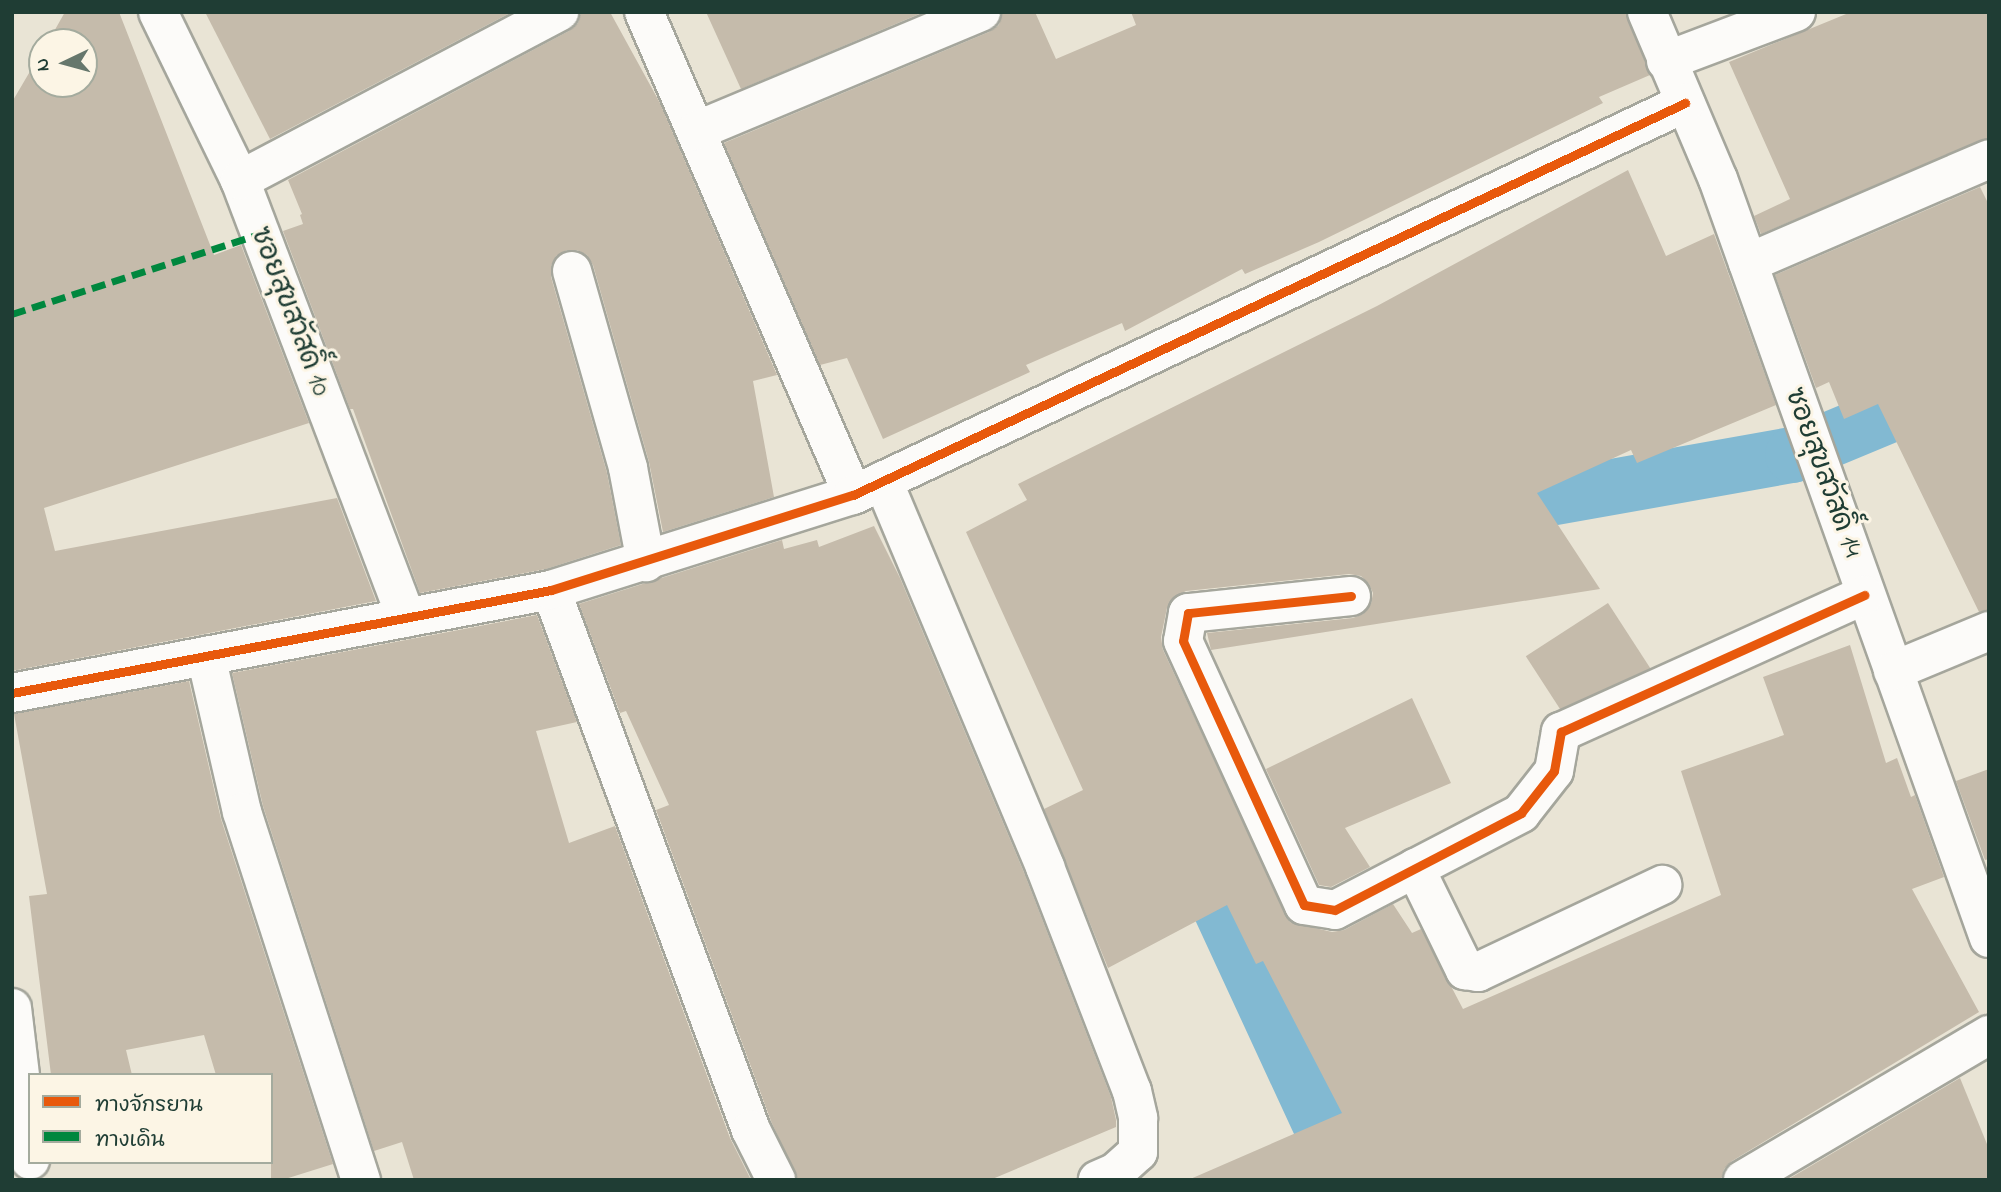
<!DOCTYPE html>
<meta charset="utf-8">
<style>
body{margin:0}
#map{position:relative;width:2001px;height:1192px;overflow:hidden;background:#e9e4d5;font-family:"Indie Flower","Playpen Sans Thai",sans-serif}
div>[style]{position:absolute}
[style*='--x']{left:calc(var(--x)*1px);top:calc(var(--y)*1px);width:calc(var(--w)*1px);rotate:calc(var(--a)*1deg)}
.canal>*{height:56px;margin:-28px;padding:0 28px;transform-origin:28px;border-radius:28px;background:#82b9d2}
.building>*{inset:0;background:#c5bbab;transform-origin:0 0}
.roads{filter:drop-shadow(2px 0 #a5a69c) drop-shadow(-2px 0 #a5a69c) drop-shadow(0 2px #a5a69c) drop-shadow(0 -2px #a5a69c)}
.minor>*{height:38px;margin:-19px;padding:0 19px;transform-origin:19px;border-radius:19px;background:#fcfbf9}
.quiet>*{height:7px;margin-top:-3.5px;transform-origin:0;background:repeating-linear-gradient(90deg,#00873e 0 14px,transparent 0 21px)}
.cycleway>*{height:9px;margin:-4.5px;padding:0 4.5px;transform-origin:4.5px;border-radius:4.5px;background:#e8590c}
span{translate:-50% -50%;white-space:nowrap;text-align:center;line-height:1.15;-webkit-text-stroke:6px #fcf5e5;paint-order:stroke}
.street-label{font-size:28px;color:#1f3d34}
.frame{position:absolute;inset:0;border:14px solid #1f3d34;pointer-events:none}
.legend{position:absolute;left:28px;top:1073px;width:245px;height:91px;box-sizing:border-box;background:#fcf5e5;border:2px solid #a4ab9e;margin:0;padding:9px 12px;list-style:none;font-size:21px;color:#1f3d34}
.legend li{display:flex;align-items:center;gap:14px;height:35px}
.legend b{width:35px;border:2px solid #a4ab9e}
.north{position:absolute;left:28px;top:28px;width:70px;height:70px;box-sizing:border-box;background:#fcf5e5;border:2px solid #a4ab9e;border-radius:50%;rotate:265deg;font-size:19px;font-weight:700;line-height:28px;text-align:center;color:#1f3d34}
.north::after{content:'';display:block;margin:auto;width:24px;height:32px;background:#66776c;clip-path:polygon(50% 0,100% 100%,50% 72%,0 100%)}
</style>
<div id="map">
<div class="canal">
<div style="--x:1466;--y:513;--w:332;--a:-10.1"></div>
<div style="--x:1793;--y:455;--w:174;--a:-22.6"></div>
<div style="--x:1189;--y:840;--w:374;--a:65.2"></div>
</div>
<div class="building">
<div style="clip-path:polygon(65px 12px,119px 12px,214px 255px,241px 245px,309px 423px,44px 508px,55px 551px,337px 498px,376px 601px,12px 671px,12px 102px,42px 51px,42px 84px,84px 84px,84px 42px,48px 42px)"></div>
<div style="clip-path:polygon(205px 12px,512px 12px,270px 139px)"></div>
<div style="clip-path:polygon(581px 12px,610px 12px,660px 103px,777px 375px,753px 381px,774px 497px,663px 532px,649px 462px,593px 265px,587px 255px,577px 250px,567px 250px,556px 256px,551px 266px,551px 277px,607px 473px,621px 545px,546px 569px,420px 593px,353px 409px,350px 409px,283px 231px,303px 224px,300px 215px,302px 214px,288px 180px,569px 31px,578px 23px)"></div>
<div style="clip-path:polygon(706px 12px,924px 12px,741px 89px)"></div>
<div style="clip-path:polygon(1002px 12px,1035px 12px,1056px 59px,1136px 25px,1131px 12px,1626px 12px,1650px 75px,1599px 97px,1603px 103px,1319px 242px,1245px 274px,1242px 269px,1125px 331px,1122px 323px,1026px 365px,1030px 372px,883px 439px,847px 358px,820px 365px,724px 143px,989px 32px,999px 25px)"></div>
<div style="clip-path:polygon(1851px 12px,1989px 12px,1989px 138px,1761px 234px,1754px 216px,1790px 199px,1729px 62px)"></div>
<div style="clip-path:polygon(1628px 170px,1666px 256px,1714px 234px,1776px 405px,1637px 463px,1631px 450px,1537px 493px,1600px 589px,1211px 650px,1207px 633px,1353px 618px,1363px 614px,1371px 604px,1373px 593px,1369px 584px,1361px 576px,1349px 574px,1186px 591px,1174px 597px,1167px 608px,1161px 637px,1163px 650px,1290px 922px,1332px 932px,1344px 930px,1393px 904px,1412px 933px,1421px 929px,1463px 1009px,1721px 895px,1681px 771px,1784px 735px,1763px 677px,1850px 645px,1886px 763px,1897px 758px,1911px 797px,1915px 795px,1944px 877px,1912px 889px,1979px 1012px,1732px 1161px,1724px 1169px,1721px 1180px,1188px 1180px,1342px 1113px,1263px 961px,1256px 964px,1227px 905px,1108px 968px,1044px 809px,1083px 790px,966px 532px,1027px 500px,1018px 484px,1377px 306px)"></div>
<div style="clip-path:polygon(1980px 187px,1989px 205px,1989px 610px,1979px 612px,1878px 404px,1844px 419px,1829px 382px,1816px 388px,1775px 275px)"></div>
<div style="clip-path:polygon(874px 526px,900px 578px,1025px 875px,1111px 1097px,1116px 1120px,1116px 1127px,990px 1180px,798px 1180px,771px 1121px,656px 810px,669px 805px,626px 711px,620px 713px,579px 604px,782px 540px,784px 549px,817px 540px,819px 547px)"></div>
<div style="left:1608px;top:603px;width:78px;height:98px;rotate:57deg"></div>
<div style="clip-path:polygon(537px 615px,577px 722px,536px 731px,569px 843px,615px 826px,730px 1138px,751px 1180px,414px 1180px,402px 1142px,374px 1151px,263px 806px,232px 673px)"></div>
<div style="clip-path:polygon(189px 681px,221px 819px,333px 1164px,282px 1180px,271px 1180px,271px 1075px,216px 1075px,204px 1035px,126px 1050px,132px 1075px,51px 1075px,29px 896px,47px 894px,14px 714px)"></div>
<div style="clip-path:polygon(1412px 698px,1451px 783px,1345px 828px,1370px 867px,1331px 887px,1319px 885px,1266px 769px)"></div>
<div style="clip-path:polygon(1989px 769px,1989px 859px,1985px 860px,1956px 781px)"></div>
<div style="clip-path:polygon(1960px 1078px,1989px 1149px,1989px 1180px,1787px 1180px)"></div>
</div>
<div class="roads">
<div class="minor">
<div style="--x:158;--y:12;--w:187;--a:64"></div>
<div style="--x:240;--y:180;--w:468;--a:69.2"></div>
<div style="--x:644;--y:12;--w:526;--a:66.6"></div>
<div style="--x:1647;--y:12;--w:181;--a:67"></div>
<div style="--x:1718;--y:179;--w:806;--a:70.35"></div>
<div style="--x:1666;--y:61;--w:139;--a:-20.7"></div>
<div style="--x:696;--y:131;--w:309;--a:-22.7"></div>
<div style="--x:240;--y:180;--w:361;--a:-27.8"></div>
<div style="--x:1748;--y:263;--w:262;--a:-23.3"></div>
<div style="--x:572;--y:271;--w:205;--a:74.1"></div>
<div style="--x:628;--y:468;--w:96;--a:79.2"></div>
<div style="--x:883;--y:481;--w:419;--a:67.2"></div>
<div style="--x:1045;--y:867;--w:240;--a:68.8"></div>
<div style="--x:1132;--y:1091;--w:28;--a:77"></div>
<div style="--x:1138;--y:1118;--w:34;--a:90"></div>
<div style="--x:1138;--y:1152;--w:30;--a:138"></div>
<div style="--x:1116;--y:1172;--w:20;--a:156"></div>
<div style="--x:551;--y:590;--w:576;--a:69.68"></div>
<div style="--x:751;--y:1130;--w:56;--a:63.4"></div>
<div style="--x:1351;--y:596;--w:164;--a:174"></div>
<div style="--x:1188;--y:613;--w:28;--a:100"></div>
<div style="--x:1183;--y:641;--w:290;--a:65.4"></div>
<div style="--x:1304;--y:905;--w:31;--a:9"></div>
<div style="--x:1335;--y:910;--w:210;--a:-27.5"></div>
<div style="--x:1521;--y:813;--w:53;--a:-51.8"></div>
<div style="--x:1554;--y:771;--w:40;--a:-80"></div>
<div style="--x:1561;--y:732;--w:333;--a:-24.3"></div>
<div style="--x:206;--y:656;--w:160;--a:77"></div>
<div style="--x:242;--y:812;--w:387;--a:72.1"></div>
<div style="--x:1893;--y:671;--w:104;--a:-22.6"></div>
<div style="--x:12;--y:693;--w:549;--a:-10.82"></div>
<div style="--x:551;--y:590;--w:317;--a:-17.5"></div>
<div style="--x:853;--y:495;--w:920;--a:-25.23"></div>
<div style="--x:1415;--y:868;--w:114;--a:63.9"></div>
<div style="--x:1465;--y:970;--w:13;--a:9"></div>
<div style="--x:1478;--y:972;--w:204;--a:-25.3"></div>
<div style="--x:12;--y:1008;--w:153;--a:83.2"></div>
<div style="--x:1743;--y:1180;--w:286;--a:-30.5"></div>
</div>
</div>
<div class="quiet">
<div style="--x:12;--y:314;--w:260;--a:-17.9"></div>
</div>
<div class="cycleway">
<div style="--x:1351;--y:596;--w:164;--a:174"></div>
<div style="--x:1188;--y:613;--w:28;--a:100"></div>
<div style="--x:1183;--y:641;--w:290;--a:65.4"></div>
<div style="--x:1304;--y:905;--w:31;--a:9"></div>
<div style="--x:1335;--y:910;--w:210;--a:-27.5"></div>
<div style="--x:1521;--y:813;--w:53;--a:-51.8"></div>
<div style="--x:1554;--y:771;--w:40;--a:-80"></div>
<div style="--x:1561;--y:732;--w:333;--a:-24.3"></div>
<div style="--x:12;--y:693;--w:549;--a:-10.82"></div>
<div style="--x:551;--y:590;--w:317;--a:-17.5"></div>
<div style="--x:853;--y:495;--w:920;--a:-25.23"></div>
</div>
<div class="street-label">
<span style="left:289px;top:312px;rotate:69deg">ซอยสุขสวัสดิ์ 10</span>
<span style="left:1822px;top:473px;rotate:70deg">ซอยสุขสวัสดิ์ 14</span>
</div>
<div class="frame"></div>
<ul class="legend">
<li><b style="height:9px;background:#e8590c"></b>ทางจักรยาน</li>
<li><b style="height:9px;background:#00873e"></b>ทางเดิน</li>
</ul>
<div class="north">N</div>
</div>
